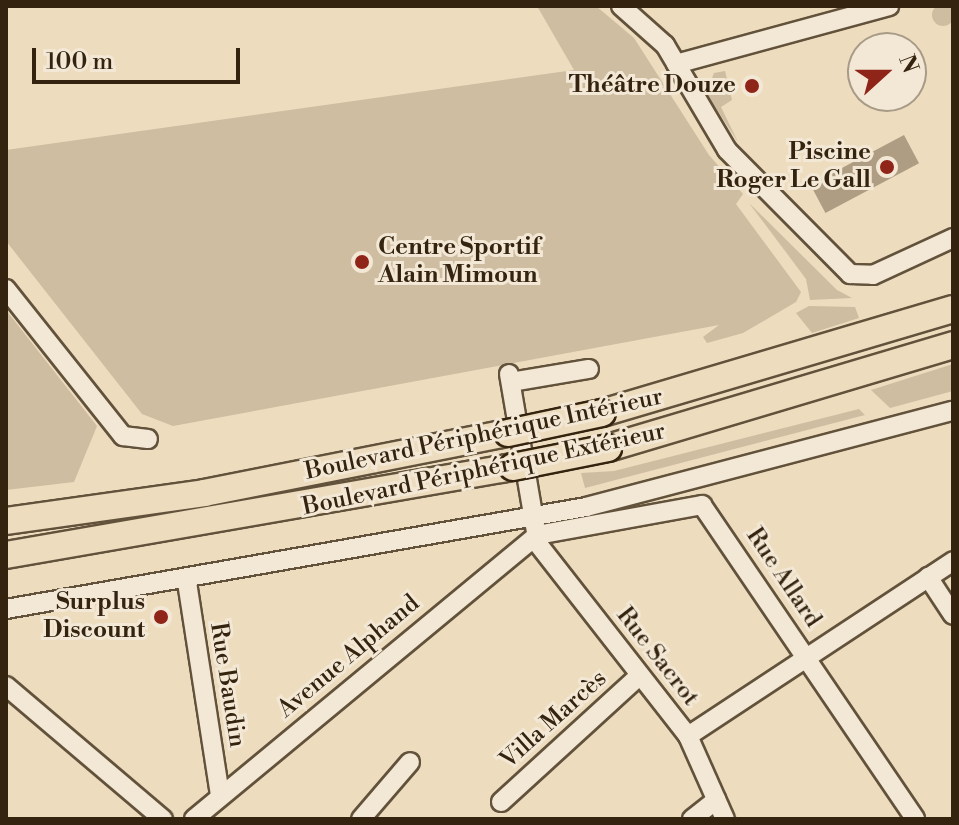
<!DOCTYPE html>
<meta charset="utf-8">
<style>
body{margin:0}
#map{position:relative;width:959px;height:825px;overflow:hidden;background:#eddcbe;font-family:"Libre Bodoni",serif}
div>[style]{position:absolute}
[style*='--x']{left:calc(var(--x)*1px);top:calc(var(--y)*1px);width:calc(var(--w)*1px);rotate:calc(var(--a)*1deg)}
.green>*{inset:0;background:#cebda0;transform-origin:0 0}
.round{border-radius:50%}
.water>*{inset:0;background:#ae9d82;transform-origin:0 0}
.roads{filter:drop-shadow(2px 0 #62523b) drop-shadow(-2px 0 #62523b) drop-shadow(0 2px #62523b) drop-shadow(0 -2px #62523b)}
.minor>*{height:18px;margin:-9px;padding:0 9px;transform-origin:9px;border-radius:9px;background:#f3e8d5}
.highway>*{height:26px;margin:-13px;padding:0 13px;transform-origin:13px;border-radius:13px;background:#eddcbe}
.bridges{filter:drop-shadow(2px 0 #34240f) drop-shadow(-2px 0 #34240f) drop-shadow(0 2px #34240f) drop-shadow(0 -2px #34240f)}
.highway-bridge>*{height:26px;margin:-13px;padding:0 13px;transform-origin:13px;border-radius:13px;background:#eddcbe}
.dots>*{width:22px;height:22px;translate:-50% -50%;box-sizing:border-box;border:4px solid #f3e8d5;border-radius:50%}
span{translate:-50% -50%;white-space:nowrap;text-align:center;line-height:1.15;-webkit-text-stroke:6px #f3e8d5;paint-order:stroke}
.poi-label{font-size:24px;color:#34240f;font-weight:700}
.right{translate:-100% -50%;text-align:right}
.left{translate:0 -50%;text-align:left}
.street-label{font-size:24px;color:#34240f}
.frame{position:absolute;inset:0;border:8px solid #34240f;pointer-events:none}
.north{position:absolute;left:847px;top:32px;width:80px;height:80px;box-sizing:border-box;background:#f3e8d5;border:2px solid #a79a86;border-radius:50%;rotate:69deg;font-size:22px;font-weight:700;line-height:32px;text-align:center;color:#34240f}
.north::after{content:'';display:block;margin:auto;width:28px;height:36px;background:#8f2418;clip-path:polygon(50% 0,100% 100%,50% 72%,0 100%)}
.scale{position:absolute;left:32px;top:48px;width:208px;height:36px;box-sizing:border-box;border:4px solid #34240f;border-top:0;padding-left:10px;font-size:24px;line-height:28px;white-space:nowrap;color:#34240f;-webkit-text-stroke:6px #f3e8d5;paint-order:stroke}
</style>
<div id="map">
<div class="green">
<div class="round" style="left:932px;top:4px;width:22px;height:22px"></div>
<div style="clip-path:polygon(537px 6px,596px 6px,634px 38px,709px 155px,743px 194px,736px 204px,801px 292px,796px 302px,743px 333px,707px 343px,703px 337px,719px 325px,173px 426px,142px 414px,6px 241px,6px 150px,574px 70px)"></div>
<div style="clip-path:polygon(725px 71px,732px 100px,721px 107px,738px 142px,706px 93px,714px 73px)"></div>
<div style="clip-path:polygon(749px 203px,837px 290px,852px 298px,810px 300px,806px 279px)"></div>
<div style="left:13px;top:279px;width:150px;height:5px;rotate:52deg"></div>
<div style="clip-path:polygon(809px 306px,855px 307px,859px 318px,812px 333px,796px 313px)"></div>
<div style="clip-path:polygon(6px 310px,97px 426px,74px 482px,6px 490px)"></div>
<div style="clip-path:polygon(953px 364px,953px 391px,890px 408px,871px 390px)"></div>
<div style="clip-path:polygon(859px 409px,865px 415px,585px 488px,581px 473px,614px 471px)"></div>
</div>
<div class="water">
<div style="left:904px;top:135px;width:32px;height:106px;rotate:62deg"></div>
</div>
<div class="roads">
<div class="minor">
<div style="--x:621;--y:6;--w:59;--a:41.6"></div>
<div style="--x:665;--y:45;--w:122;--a:59.4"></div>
<div style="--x:727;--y:150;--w:175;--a:45.2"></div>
<div style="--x:850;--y:274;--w:23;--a:2"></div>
<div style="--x:873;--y:275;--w:88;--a:-24.8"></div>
<div style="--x:676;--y:64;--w:221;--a:-15.2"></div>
<div style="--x:6;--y:289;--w:188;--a:51.5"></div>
<div style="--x:123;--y:436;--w:25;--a:7"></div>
<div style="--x:509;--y:374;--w:172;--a:80.3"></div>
<div style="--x:538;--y:544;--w:244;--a:52"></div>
<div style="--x:688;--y:736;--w:91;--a:66"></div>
<div style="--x:511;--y:382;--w:79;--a:-9.5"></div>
<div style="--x:928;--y:577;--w:45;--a:56.7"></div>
<div style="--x:187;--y:582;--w:216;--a:81.2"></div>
<div style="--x:6;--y:609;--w:589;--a:-9.97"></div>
<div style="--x:586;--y:507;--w:379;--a:-14.7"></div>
<div style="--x:6;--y:686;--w:206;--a:40.3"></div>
<div style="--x:688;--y:736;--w:318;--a:-33.4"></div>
<div style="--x:501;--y:802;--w:188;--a:-42.4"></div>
<div style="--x:194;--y:819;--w:445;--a:-39.6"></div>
<div style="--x:537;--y:535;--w:168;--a:-10.3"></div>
<div style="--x:702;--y:505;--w:379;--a:55.8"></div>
<div style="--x:361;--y:819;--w:75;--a:-49.3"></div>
<div style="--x:692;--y:819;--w:31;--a:-38"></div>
</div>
<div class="highway">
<div style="--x:602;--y:413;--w:366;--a:-16.5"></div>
<div style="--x:608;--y:448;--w:360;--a:-16.6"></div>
<div style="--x:6;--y:521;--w:200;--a:-8"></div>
<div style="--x:204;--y:493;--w:310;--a:-11.2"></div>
<div style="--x:6;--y:555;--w:515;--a:-9.85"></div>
</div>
</div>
<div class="bridges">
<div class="highway-bridge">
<div style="--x:508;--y:433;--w:96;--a:-12"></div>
<div style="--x:513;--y:467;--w:97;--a:-11.3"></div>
</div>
</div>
<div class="dots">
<div style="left:752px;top:86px;background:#8f2418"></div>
<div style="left:887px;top:167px;background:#8f2418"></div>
<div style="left:362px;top:262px;background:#8f2418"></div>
<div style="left:161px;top:617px;background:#8f2418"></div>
</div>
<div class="poi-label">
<span class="right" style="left:736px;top:86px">Théâtre Douze</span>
<span class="right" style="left:871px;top:167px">Piscine<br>Roger Le Gall</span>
<span class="left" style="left:378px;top:262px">Centre Sportif<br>Alain Mimoun</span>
<span class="right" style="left:145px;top:617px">Surplus<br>Discount</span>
</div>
<div class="street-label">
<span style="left:484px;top:435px;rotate:-12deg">Boulevard Périphérique Intérieur</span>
<span style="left:484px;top:470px;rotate:-12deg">Boulevard Périphérique Extérieur</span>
<span style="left:783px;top:578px;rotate:56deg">Rue Allard</span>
<span style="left:349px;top:657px;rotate:-40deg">Avenue Alphand</span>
<span style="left:657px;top:657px;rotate:52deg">Rue Sacrot</span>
<span style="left:227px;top:685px;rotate:81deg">Rue Baudin</span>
<span style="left:554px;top:720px;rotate:-42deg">Villa Marcès</span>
</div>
<div class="frame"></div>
<div class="north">N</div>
<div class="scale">100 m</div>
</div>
